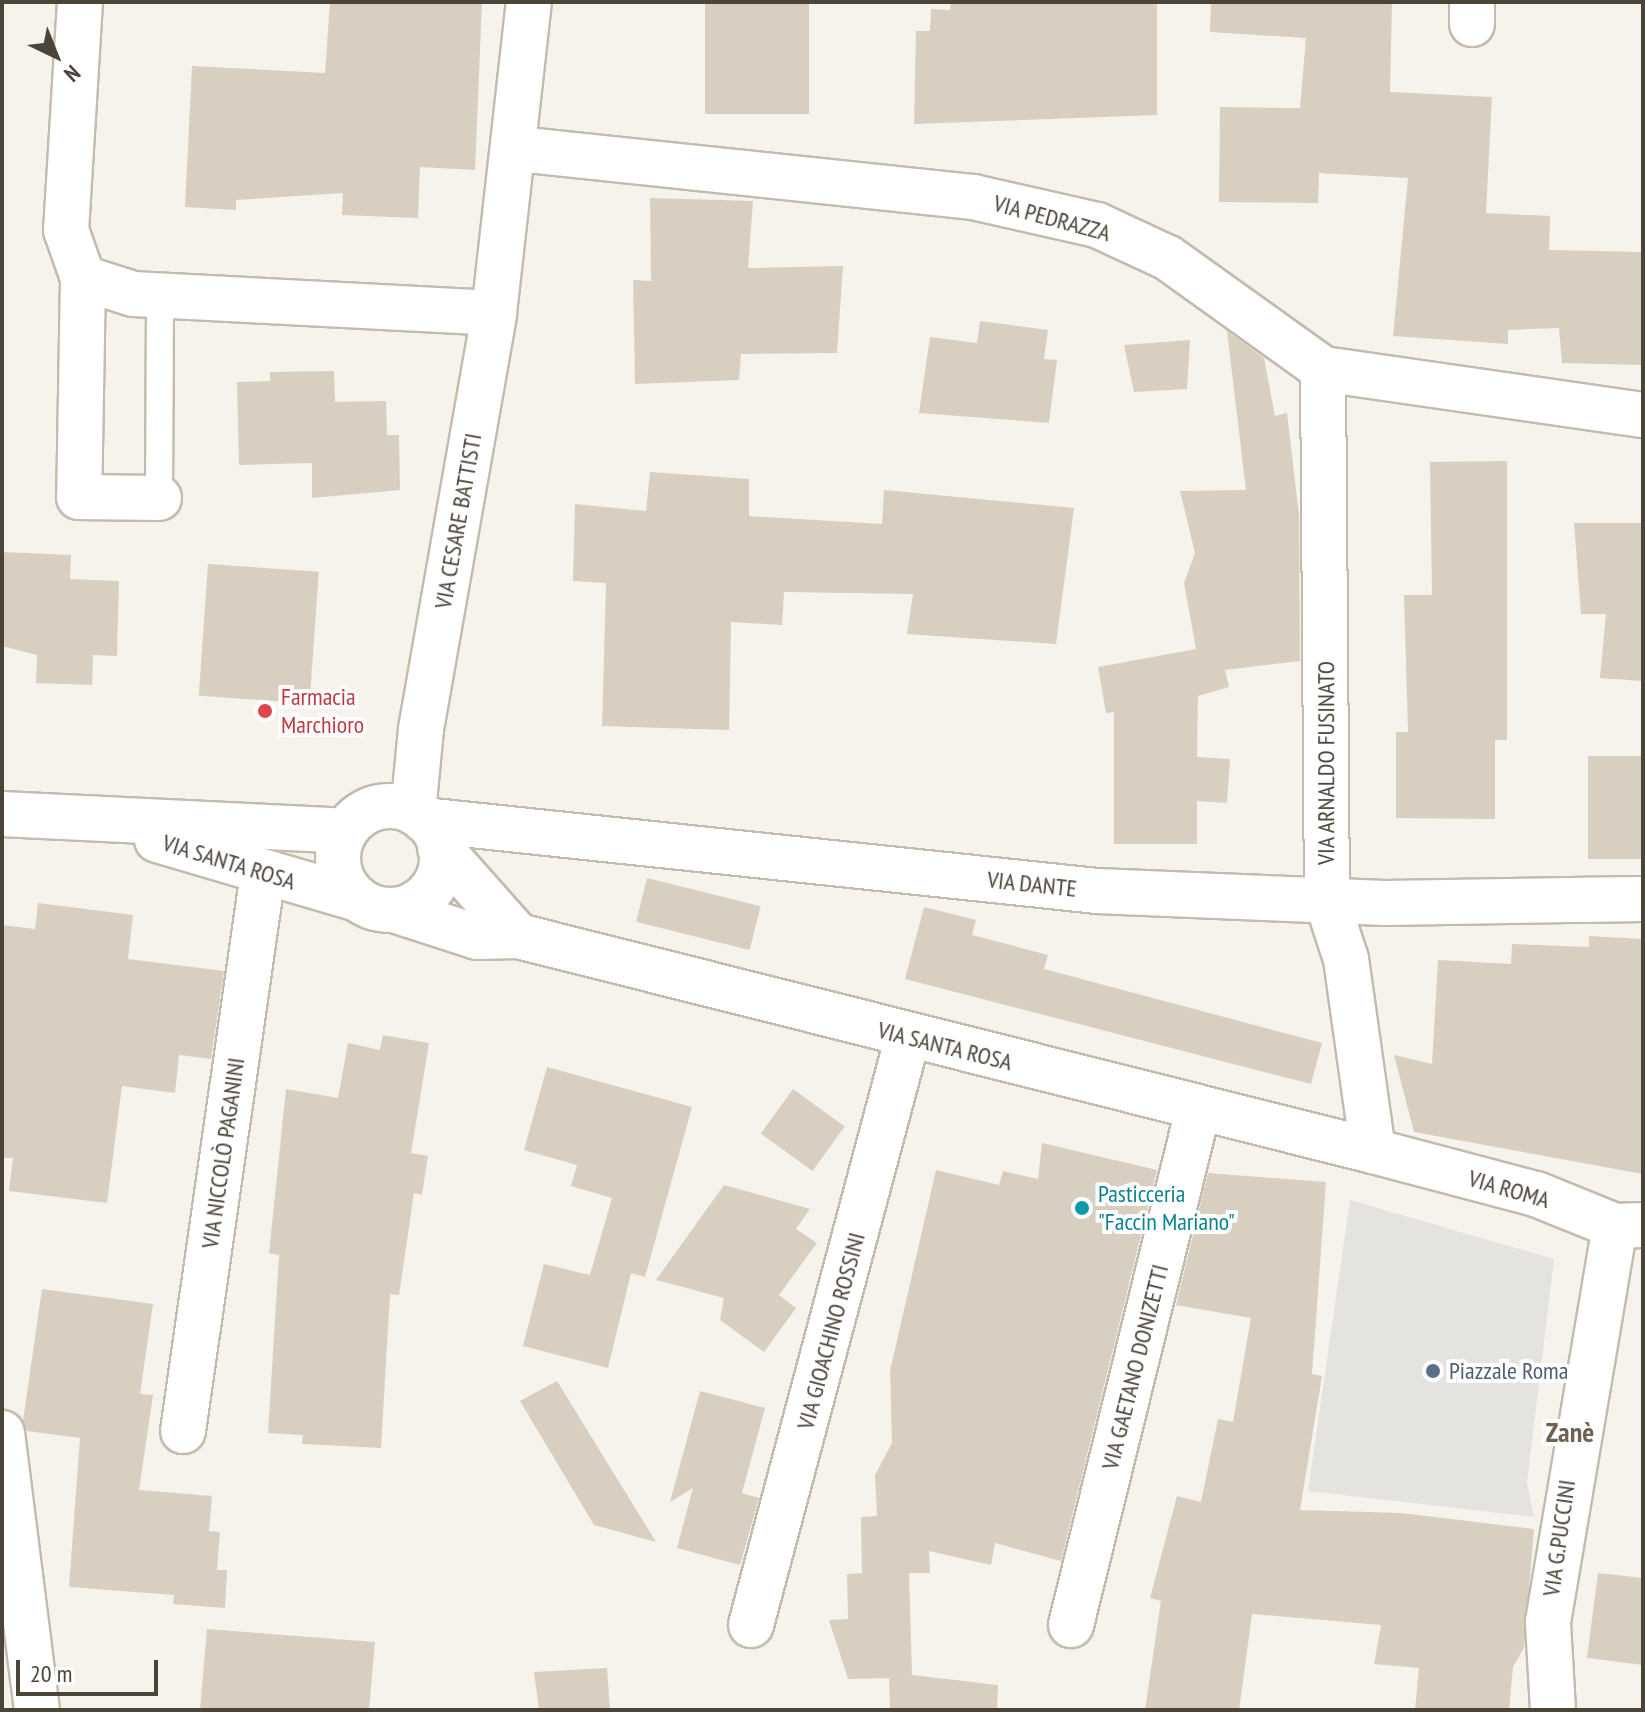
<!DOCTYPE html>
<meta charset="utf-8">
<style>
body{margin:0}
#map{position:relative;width:1645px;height:1712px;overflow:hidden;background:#f6f3ec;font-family:"PT Sans Narrow",sans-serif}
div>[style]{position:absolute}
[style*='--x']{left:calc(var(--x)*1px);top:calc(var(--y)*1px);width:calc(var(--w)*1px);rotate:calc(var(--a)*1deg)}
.parking>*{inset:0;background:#e5e3e0}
.building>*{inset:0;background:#d8cfc1;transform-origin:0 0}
.roads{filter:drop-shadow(2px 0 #c2bbae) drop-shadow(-2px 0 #c2bbae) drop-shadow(0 2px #c2bbae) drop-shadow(0 -2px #c2bbae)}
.service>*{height:26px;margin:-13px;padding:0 13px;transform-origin:13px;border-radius:13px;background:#fff}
.minor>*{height:44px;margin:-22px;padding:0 22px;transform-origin:22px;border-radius:22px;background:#fff}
.tertiary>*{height:44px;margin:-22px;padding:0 22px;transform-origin:22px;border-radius:22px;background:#fff}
.tertiary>.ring{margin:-22px;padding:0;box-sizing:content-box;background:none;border:44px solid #fff;border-radius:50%}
.dots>*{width:22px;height:22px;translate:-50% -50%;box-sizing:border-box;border:4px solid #fff;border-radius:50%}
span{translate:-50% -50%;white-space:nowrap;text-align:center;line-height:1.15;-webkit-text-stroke:8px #fff;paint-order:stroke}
.street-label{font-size:24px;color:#4b4439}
.health-label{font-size:24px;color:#be3a42}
.left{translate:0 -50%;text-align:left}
.culture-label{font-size:24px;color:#0d838f}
.service-label{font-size:24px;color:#4e5e75}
.quarter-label{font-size:28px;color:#6e6250;font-weight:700}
.frame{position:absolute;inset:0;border:4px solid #4b4439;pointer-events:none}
.north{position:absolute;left:16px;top:16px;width:80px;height:80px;-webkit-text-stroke:6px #fff;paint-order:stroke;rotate:137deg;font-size:22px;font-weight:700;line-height:32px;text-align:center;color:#4b4439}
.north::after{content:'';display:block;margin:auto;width:28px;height:36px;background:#4b4439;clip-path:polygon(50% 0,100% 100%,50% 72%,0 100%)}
.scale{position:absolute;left:16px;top:1660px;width:142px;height:36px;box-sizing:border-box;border:4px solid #4b4439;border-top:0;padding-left:10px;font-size:24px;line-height:28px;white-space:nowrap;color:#4b4439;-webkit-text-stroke:6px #fff;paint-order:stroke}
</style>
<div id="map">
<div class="parking">
<div style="clip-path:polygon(1350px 1200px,1554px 1259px,1527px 1483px,1534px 1517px,1308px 1491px)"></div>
</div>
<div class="building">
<div style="clip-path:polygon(330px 2px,482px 2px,475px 170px,420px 167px,418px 218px,342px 215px,343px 193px,236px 200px,236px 210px,185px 207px,192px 66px,325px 73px)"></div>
<div style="left:705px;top:2px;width:104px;height:112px"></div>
<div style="clip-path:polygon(951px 2px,1157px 2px,1157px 115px,914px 124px,916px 31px,930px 31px,931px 9px,950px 10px)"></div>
<div style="clip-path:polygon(1211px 2px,1392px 2px,1390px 92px,1492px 97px,1486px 213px,1550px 216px,1549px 250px,1643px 252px,1643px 365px,1562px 363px,1559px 328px,1508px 330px,1508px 344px,1393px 336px,1408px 178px,1319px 173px,1318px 203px,1219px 202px,1220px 107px,1300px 108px,1306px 38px,1210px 32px)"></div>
<div style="clip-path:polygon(650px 198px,753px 201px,748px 268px,843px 266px,837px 353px,741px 354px,739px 380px,635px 384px,633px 280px,651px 281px)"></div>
<div style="clip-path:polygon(980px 321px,1048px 330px,1044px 359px,1057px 360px,1049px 423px,919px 413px,930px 337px,977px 343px)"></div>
<div style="clip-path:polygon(1227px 331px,1264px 358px,1275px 416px,1287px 413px,1299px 515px,1300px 661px,1225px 670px,1229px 687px,1198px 696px,1197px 757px,1230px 759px,1227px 803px,1197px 801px,1197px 844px,1114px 844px,1114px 712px,1106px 713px,1098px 667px,1196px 649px,1184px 583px,1195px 553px,1180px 491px,1246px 490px)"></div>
<div style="clip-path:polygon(1190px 340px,1187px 389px,1134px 392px,1124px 345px)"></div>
<div style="clip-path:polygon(334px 371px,335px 402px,386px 401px,387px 435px,399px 435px,400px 490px,312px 498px,312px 463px,239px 465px,237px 382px,270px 381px,270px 372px)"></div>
<div style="clip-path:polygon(1507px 461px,1507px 740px,1495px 740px,1495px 819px,1396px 818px,1396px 732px,1408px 732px,1404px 595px,1432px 595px,1430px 462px)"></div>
<div style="clip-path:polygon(650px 472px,749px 479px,749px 516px,882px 524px,884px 490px,1074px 508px,1056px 644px,907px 634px,913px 594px,784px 592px,782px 625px,731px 622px,729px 730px,602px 726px,606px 583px,573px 581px,575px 504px,646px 511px)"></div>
<div style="clip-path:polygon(1574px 523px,1643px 523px,1643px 681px,1600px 678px,1606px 614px,1581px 614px)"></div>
<div style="clip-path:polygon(2px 552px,71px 555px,70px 579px,119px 581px,117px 656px,93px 655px,92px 685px,36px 683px,37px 655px,2px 646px)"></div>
<div style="left:208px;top:564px;width:111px;height:132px;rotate:4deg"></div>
<div style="left:1643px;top:756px;width:103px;height:55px;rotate:90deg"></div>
<div style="left:647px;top:878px;width:117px;height:45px;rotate:14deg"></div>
<div style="clip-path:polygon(38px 903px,133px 915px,128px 959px,224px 971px,211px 1059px,179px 1055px,175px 1093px,122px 1086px,107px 1203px,9px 1191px,13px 1158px,2px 1158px,2px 925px,35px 929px)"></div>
<div style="clip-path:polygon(924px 907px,976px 920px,972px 935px,1048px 955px,1044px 969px,1322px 1043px,1311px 1084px,905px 979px)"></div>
<div style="clip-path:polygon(1589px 936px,1643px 939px,1643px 1174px,1414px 1132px,1394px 1055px,1432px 1064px,1438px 960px,1511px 964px,1512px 944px,1589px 947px)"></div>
<div style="clip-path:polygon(383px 1035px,429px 1043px,411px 1153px,428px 1156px,422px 1195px,414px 1193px,399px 1295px,390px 1294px,381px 1448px,302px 1444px,303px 1435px,268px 1433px,279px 1255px,269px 1253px,286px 1089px,338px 1098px,348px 1043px,380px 1050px)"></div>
<div style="clip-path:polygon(547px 1067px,692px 1107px,645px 1277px,631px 1273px,608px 1368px,523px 1346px,544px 1264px,590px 1275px,612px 1198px,571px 1186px,577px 1165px,524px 1150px)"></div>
<div style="left:793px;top:1089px;width:64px;height:55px;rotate:36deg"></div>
<div style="clip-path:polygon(1042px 1143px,1157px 1170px,1061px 1561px,995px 1543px,991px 1565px,929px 1551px,930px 1573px,909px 1573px,912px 1675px,998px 1685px,997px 1710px,890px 1710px,889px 1678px,848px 1679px,829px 1620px,848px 1619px,847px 1574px,862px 1573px,861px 1517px,877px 1516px,875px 1475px,892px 1443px,890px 1371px,936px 1170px,999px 1185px,1003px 1171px,1038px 1179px)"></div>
<div style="clip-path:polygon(1208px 1173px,1326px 1182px,1312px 1374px,1322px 1376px,1300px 1510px,1401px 1513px,1534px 1529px,1524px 1648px,1513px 1667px,1509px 1710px,1415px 1710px,1419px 1668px,1374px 1664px,1381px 1625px,1252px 1614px,1239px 1710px,1145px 1710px,1161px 1601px,1150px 1598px,1177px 1496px,1201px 1502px,1218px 1419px,1233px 1422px,1251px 1318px,1176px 1305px)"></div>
<div style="clip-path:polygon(724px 1185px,810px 1209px,796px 1229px,817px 1243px,779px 1295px,796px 1308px,764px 1352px,720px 1320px,724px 1298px,656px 1280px)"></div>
<div style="clip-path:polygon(42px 1289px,153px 1304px,140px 1394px,153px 1395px,139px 1490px,212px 1496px,209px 1531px,220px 1532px,217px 1570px,227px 1570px,225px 1608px,173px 1604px,174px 1595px,69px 1587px,80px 1438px,27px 1431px,23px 1421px)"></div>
<div style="clip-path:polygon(557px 1381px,656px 1542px,594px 1525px,520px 1401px)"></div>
<div style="clip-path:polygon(700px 1391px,765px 1408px,742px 1493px,759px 1498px,740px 1565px,677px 1548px,693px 1488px,670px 1502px)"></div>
<div style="clip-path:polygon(1598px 1573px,1643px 1578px,1643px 1665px,1587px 1658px)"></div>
<div style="clip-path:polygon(207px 1629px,375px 1642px,369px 1710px,200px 1710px)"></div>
<div style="clip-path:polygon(607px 1668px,610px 1710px,539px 1710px,534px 1672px)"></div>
</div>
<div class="roads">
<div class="service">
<div style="--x:159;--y:498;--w:202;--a:-89.7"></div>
</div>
<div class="minor">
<div style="--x:80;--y:2;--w:228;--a:93.5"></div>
<div style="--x:66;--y:230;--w:51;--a:70.5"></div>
<div style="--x:83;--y:278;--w:52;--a:17.7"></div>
<div style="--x:133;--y:294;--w:361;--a:3"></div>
<div style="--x:1472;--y:2;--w:22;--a:90"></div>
<div style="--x:517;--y:149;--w:459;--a:6"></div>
<div style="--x:973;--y:197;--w:127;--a:12.7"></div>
<div style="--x:1097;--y:225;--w:78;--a:24.9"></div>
<div style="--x:1168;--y:258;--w:191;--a:35.6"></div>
<div style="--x:1323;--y:369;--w:323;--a:8.2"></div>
<div style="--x:83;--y:278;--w:219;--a:91"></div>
<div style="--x:79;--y:497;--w:80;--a:0.7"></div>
<div style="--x:1323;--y:369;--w:532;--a:89.57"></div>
<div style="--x:1327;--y:901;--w:61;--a:71.9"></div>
<div style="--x:1346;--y:959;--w:194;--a:82"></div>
<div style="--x:424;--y:820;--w:677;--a:6.02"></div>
<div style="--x:1097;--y:891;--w:288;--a:2.4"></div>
<div style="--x:1385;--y:903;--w:258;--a:-0.9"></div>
<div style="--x:440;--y:848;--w:118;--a:48.4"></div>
<div style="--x:394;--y:910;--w:87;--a:18"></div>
<div style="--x:477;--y:937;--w:41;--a:-1.4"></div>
<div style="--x:518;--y:936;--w:882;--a:14.12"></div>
<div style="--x:1373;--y:1151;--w:169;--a:14.8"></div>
<div style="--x:1536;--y:1194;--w:85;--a:22.1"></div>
<div style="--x:1615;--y:1226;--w:28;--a:-2"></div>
<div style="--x:183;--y:1431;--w:563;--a:-81.83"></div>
<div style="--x:2;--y:1433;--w:279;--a:82.8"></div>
<div style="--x:751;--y:1625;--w:610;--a:-75.07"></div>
<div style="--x:1071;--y:1625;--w:530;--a:-76.15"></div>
<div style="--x:1553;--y:1710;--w:88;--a:-93.3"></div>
<div style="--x:1548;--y:1622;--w:402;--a:-80.4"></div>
</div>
<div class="tertiary">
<div class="ring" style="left:338px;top:806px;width:60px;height:60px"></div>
<div style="--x:413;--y:812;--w:83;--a:-84.5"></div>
<div style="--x:421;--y:729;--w:422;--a:-80"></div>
<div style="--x:494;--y:313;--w:313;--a:-83.6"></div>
<div style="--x:2;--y:814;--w:343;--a:2.8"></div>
<div style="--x:157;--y:840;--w:209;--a:16.4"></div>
</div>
</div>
<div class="dots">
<div style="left:265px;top:711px;background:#e0444e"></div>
<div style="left:1082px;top:1208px;background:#0f9aa8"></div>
<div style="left:1433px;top:1371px;background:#5c6f8a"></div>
</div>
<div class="street-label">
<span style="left:1052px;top:218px;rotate:15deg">VIA PEDRAZZA</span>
<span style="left:458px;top:521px;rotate:-80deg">VIA CESARE BATTISTI</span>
<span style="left:1326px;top:763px;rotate:-90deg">VIA ARNALDO FUSINATO</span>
<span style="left:229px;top:862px;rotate:17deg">VIA SANTA ROSA</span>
<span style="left:1032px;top:884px;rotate:6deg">VIA DANTE</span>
<span style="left:945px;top:1046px;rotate:14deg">VIA SANTA ROSA</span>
<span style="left:223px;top:1153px;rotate:-82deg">VIA NICCOLÒ PAGANINI</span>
<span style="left:1509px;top:1189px;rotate:16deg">VIA ROMA</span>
<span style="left:831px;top:1331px;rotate:-75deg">VIA GIOACHINO ROSSINI</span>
<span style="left:1135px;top:1367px;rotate:-76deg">VIA GAETANO DONIZETTI</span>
<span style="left:1559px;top:1538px;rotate:-82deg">VIA G.PUCCINI</span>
</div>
<div class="health-label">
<span class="left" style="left:281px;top:711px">Farmacia<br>Marchioro</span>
</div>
<div class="culture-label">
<span class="left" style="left:1098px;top:1208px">Pasticceria<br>"Faccin Mariano"</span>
</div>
<div class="service-label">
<span class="left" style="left:1449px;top:1371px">Piazzale Roma</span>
</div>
<div class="quarter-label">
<span style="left:1570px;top:1432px">Zanè</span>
</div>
<div class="frame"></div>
<div class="north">N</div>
<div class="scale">20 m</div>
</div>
